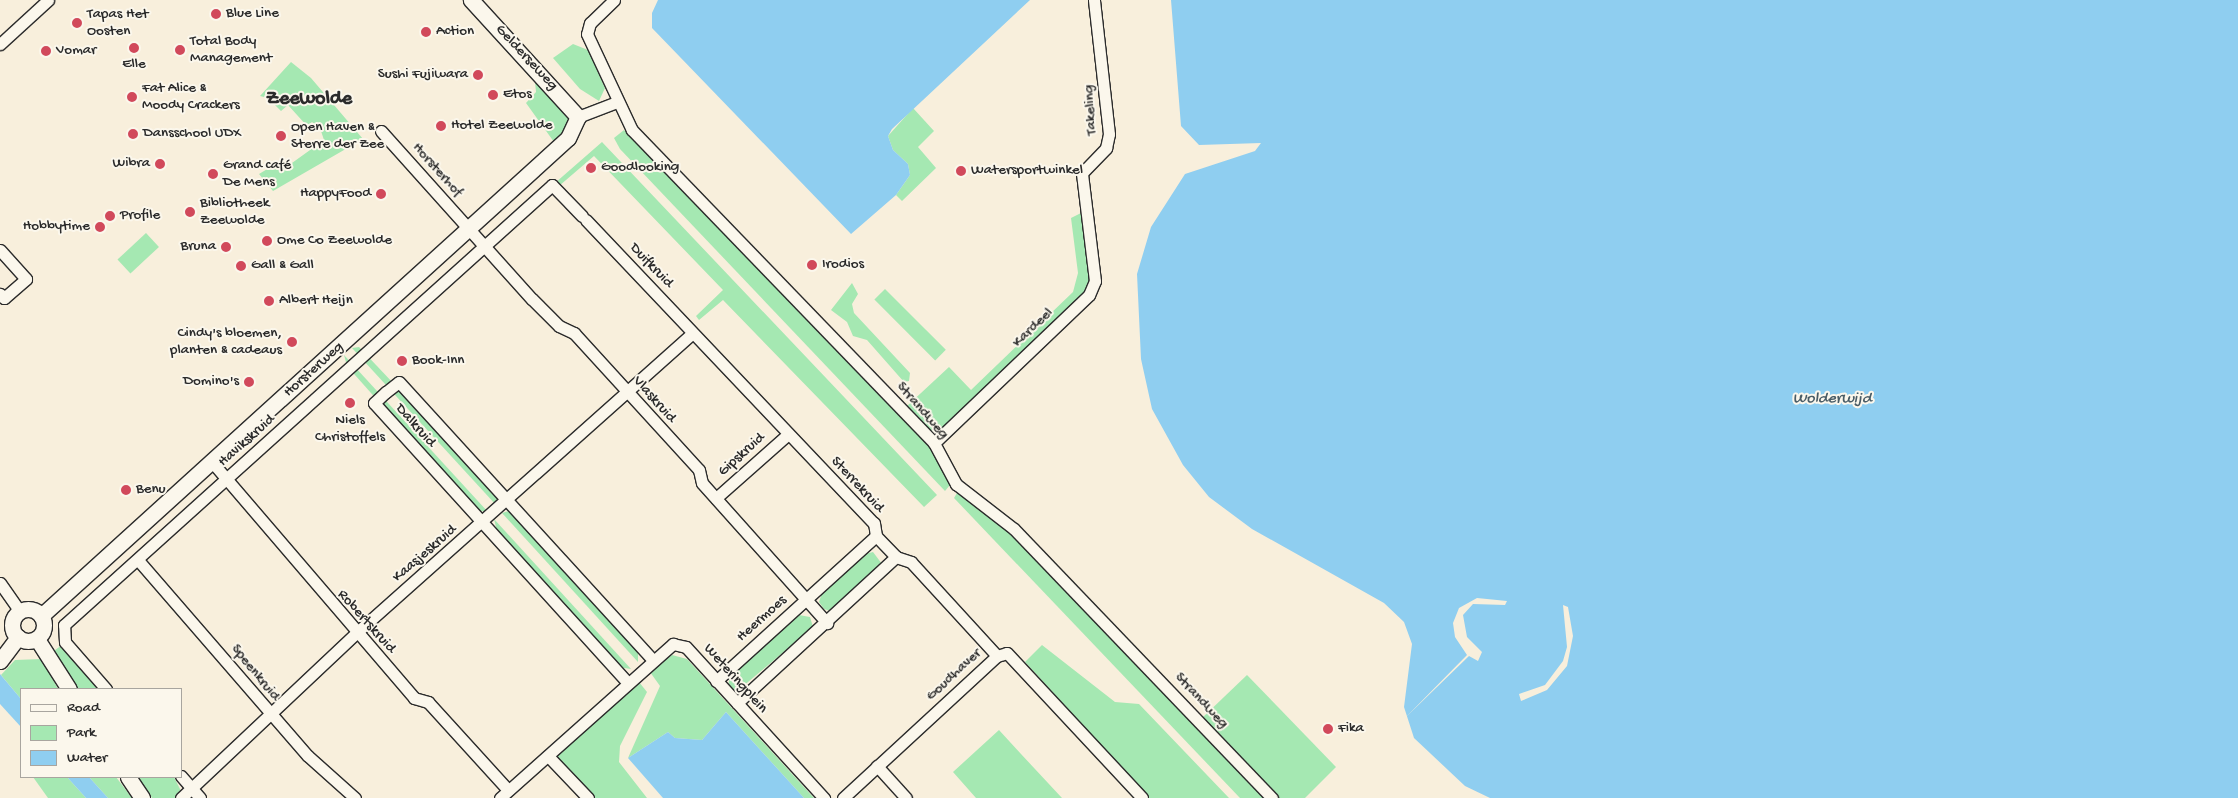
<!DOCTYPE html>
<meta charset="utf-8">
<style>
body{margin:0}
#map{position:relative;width:2238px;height:798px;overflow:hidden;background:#f8efdc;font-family:"Gochi Hand",sans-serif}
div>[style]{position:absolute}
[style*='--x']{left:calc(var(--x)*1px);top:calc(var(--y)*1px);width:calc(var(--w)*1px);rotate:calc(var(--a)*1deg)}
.green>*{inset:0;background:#a5e8b2;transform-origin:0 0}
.water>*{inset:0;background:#8fcef0}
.pier>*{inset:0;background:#f8efdc}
.roads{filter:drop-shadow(1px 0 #2b2b2b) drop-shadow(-1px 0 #2b2b2b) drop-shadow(0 1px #2b2b2b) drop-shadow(0 -1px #2b2b2b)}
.minor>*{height:11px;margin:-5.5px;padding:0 5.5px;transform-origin:5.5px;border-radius:5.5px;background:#fbf7ec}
.tertiary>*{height:15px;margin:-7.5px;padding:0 7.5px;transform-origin:7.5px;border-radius:7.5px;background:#fbf7ec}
.tertiary>.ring{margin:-7.5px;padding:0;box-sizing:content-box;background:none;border:15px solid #fbf7ec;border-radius:50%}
.dots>*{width:14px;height:14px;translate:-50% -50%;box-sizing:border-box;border:2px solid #fbf7ec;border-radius:50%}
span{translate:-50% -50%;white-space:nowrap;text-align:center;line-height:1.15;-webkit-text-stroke:4px #fbf7ec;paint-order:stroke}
.poi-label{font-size:15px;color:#2b2b2b}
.left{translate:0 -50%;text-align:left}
.right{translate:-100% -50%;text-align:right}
.street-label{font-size:15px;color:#2b2b2b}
.water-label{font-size:16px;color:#495c66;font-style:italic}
.district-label{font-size:20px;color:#2b2b2b;font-weight:700}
.legend{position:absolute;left:20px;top:688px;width:162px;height:90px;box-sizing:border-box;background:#fbf7ec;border:1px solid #a8a59f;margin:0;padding:6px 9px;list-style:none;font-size:15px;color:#2b2b2b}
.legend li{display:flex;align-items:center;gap:10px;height:25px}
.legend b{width:25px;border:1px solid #a8a59f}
</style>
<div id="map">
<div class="green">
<div style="clip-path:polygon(573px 44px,588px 50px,605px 88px,599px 101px,580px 89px,553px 58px)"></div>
<div style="clip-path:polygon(291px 62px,311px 78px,363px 139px,273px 191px,259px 174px,279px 162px,285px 168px,324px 140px,320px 128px,312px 122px,307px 126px,288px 105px,281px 111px,268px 98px,260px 96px)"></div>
<div style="clip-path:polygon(535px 82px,569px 115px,567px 132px,554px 142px,526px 103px,536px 92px)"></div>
<div style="clip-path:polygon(913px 108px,934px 131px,918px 147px,936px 168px,902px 201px,896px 195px,910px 175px,908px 164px,893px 150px,888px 136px)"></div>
<div style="clip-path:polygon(624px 130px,936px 454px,950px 485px,945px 491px,620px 149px,614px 138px)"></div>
<div style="clip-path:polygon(602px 142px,937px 495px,924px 507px,723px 300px,699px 320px,696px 316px,723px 290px,594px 156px,559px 186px,555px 183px)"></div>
<div style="clip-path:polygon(1083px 212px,1092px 278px,1085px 294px,937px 433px,931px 431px,907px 406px,949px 367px,971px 390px,1073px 292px,1078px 273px,1071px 218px)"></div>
<div style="left:146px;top:233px;width:19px;height:39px;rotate:47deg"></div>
<div style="clip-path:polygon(852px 283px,858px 294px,852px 304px,854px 313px,910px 373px,909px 381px,904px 382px,867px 340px,853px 336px,847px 322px,831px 310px)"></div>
<div style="left:885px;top:289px;width:86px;height:15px;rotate:45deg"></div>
<div style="clip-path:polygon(359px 347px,499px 495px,496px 505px,352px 348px)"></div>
<div style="clip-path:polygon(344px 355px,488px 512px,475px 510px,347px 366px)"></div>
<div style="clip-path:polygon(957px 493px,1016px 536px,1264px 798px,1240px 798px,954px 498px)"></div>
<div style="clip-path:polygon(509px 511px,638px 648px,638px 662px,502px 513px)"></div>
<div style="clip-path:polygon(494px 519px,631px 669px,618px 667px,497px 531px)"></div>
<div style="clip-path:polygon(873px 552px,882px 564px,830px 611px,824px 609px,819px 602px,822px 593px,865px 554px)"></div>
<div style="clip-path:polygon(799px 615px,810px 617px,813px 627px,735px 693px,728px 685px,730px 677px)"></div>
<div style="clip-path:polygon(62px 645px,99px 689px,74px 689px,51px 653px)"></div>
<div style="clip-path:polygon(1042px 645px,1115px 702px,1139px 704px,1229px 798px,1149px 798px,1025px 662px)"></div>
<div style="clip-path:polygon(672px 655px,687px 659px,814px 798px,804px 798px,726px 712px,702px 740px,675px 738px,668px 732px,628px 758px,660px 686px,650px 672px)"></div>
<div style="clip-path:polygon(42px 659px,58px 689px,21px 689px,21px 699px,1px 675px,15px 660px)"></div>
<div style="clip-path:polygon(1247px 675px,1336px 767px,1305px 798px,1277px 798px,1201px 719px)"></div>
<div style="clip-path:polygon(639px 682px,647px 692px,620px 746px,619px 762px,647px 798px,595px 798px,557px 756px)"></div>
<div style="clip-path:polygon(999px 730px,1021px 754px,1062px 798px,976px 798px,953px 772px)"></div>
<div style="clip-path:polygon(33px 777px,67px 777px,86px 798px,48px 798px)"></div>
<div style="clip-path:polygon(89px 777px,116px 777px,132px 798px,108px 798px)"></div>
<div style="clip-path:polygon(136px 777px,174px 777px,181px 791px,176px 798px,152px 798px)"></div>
</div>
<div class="water">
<div style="clip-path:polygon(658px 0,1030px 0,892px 129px,888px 136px,893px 150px,908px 164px,910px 175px,896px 195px,851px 234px,652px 28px,652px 13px)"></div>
<div style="clip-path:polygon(1171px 0,2238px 0,2238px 798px,1490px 798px,1465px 786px,1414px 738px,1404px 707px,1412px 644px,1404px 622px,1384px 603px,1252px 529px,1209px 497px,1183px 465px,1152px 409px,1141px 359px,1137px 274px,1151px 227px,1185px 174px,1255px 151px,1261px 143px,1199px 145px,1181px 126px)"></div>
<div style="clip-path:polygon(0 674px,21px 699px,21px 727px,0 704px)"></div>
<div style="clip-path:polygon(726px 712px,804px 798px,663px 798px,628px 758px,668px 732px,675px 738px,702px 740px)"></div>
<div style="clip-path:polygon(67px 777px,89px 777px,108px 798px,86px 798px)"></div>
</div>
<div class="pier">
<div style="clip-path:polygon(1477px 598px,1507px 601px,1505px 605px,1473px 604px,1463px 615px,1467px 637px,1482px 652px,1478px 661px,1469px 656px,1405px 718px,1467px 655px,1455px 637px,1453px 623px,1459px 608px)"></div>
<div style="clip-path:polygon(1563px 605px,1568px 607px,1573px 636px,1567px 666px,1547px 690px,1521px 701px,1519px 694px,1545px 685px,1563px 661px,1567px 647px)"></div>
</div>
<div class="roads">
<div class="minor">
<div style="--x:614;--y:0;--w:33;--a:136"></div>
<div style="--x:590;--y:23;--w:11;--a:105"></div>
<div style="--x:587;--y:34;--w:106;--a:64.9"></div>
<div style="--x:632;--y:130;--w:435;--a:46"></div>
<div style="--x:934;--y:443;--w:47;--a:61.8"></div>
<div style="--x:956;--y:484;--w:73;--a:37.8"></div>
<div style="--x:1014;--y:529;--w:373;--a:46.2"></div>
<div style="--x:0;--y:44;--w:65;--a:-42.5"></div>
<div style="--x:578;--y:117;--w:42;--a:-21"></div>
<div style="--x:381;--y:131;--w:226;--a:48.1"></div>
<div style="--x:532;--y:299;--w:38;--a:45"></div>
<div style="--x:559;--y:326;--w:17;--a:25"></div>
<div style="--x:574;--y:333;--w:185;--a:47.6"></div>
<div style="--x:699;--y:470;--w:13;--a:77"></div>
<div style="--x:702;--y:483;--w:188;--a:48.2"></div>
<div style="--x:586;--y:220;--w:418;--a:46.5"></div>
<div style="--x:874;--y:523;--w:13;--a:81"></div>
<div style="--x:876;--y:536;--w:29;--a:46"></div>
<div style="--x:896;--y:557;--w:16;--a:18"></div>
<div style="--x:911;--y:562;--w:127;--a:47.5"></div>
<div style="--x:0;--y:250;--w:39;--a:48"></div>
<div style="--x:26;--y:279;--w:29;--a:139"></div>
<div style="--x:4;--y:298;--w:6;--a:-135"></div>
<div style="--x:934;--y:443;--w:214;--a:-43.7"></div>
<div style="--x:1089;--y:295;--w:15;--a:-67"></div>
<div style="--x:1095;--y:281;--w:109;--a:-96.9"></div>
<div style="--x:1082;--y:173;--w:35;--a:-46"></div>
<div style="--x:1106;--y:148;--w:14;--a:-78"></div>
<div style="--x:1109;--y:134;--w:135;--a:-96.4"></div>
<div style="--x:212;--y:462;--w:311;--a:49.4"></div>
<div style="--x:414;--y:698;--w:15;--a:16"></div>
<div style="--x:428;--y:702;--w:119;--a:47.7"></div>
<div style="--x:716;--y:498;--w:96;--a:-41.6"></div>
<div style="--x:138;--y:560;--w:259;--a:49.1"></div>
<div style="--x:308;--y:756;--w:63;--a:41.8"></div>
<div style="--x:0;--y:583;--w:35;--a:55"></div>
<div style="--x:716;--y:681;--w:216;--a:-42.2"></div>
<div style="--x:628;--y:683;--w:378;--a:-132.2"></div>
<div style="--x:374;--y:403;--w:16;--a:-43"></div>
<div style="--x:386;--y:392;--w:16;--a:-38"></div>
<div style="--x:399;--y:382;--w:377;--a:47.6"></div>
<div style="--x:106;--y:689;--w:62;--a:-131.1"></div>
<div style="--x:65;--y:642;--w:17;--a:-93"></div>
<div style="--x:64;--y:625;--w:657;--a:-42.04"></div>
<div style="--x:552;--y:185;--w:43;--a:45.9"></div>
<div style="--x:737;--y:703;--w:216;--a:-42.6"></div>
<div style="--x:548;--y:756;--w:58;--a:46.4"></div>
<div style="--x:877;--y:766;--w:43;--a:47.8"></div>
<div style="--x:181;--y:776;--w:29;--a:49"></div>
<div style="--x:181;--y:798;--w:241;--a:-43.3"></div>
<div style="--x:356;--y:633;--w:448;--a:-41.7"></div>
<div style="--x:500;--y:798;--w:232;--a:-41.7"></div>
<div style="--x:673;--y:644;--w:13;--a:13"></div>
<div style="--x:686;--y:647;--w:205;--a:47.6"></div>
<div style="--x:843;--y:798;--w:209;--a:-42.7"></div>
<div style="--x:997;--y:656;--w:10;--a:-17"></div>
<div style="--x:1007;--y:653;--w:198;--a:47"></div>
</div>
<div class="tertiary">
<div class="ring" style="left:12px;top:609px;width:17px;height:17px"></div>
<div style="--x:41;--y:616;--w:711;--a:-42.21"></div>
<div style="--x:568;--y:138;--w:23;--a:-65"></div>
<div style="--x:578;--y:117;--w:159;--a:-132.4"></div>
<div style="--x:37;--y:639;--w:59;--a:57.4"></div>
<div style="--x:0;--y:661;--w:30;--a:-53"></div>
<div style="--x:128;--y:777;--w:25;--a:56"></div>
</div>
</div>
<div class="dots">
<div style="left:216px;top:14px;background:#d1495b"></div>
<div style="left:77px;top:23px;background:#d1495b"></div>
<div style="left:426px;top:32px;background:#d1495b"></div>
<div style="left:134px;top:48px;background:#d1495b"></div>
<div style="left:180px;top:50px;background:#d1495b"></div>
<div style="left:46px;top:51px;background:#d1495b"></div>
<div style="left:478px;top:75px;background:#d1495b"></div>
<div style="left:493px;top:95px;background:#d1495b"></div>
<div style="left:132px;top:97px;background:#d1495b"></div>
<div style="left:441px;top:126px;background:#d1495b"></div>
<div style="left:133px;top:134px;background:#d1495b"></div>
<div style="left:281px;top:136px;background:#d1495b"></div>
<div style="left:160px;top:164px;background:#d1495b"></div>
<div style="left:591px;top:168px;background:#d1495b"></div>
<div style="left:961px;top:171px;background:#d1495b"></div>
<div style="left:213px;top:174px;background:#d1495b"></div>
<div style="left:381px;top:194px;background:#d1495b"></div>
<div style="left:190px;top:212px;background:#d1495b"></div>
<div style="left:110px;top:216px;background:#d1495b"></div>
<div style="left:100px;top:227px;background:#d1495b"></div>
<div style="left:267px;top:241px;background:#d1495b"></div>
<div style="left:226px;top:247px;background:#d1495b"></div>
<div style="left:812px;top:265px;background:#d1495b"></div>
<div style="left:241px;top:266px;background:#d1495b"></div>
<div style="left:269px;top:301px;background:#d1495b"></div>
<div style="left:292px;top:342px;background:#d1495b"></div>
<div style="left:402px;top:361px;background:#d1495b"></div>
<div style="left:249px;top:382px;background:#d1495b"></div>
<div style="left:350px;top:403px;background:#d1495b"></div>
<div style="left:126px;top:490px;background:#d1495b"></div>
<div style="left:1328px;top:729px;background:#d1495b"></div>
</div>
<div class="poi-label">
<span class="left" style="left:87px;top:23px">Tapas Het<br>Oosten</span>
<span class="left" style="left:226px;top:14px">Blue Line</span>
<span class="left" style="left:436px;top:32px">Action</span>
<span class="left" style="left:190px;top:50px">Total Body<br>Management</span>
<span class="left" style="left:56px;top:51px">Vomar</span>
<span style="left:134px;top:65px">Elle</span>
<span class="right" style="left:468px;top:75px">Sushi Fujiwara</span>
<span class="left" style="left:142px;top:97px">Fat Alice &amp;<br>Moody Crackers</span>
<span class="left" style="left:503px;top:95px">Etos</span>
<span class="left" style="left:451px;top:126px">Hotel Zeewolde</span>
<span class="left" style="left:291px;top:136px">Open Haven &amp;<br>Sterre der Zee</span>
<span class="left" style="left:143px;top:134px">Dansschool UDX</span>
<span class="right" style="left:150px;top:164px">Wibra</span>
<span class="left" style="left:223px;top:174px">Grand café<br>De Mens</span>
<span class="left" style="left:601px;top:168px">Goodlooking</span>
<span class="left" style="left:971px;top:171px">Watersportwinkel</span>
<span class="right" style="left:371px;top:194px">HappyFood</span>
<span class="left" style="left:200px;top:212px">Bibliotheek<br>Zeewolde</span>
<span class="left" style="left:120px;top:216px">Profile</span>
<span class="right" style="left:90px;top:227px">Hobbytime</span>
<span class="left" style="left:277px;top:241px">Ome Co Zeewolde</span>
<span class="right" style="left:216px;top:247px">Bruna</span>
<span class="left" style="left:822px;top:265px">Irodios</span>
<span class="left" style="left:251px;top:266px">Gall &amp; Gall</span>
<span class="left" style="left:279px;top:301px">Albert Heijn</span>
<span class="right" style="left:282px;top:342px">Cindy's bloemen,<br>planten &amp; cadeaus</span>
<span class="left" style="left:412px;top:361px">Book-Inn</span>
<span class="right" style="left:239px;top:382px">Domino's</span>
<span style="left:350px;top:429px">Niels<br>Christoffels</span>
<span class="left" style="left:136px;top:490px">Benu</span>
<span class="left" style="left:1338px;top:729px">Fika</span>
</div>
<div class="street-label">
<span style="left:526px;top:58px;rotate:47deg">Gelderseweg</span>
<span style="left:1091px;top:110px;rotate:-93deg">Takeling</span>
<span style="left:437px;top:170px;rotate:48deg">Horsterhof</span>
<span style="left:651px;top:266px;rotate:46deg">Duifkruid</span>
<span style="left:1033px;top:328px;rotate:-44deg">Kardeel</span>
<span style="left:314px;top:370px;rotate:-42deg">Horsterweg</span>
<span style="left:654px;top:400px;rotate:48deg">Vlaskruid</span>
<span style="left:922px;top:411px;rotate:49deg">Strandweg</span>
<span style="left:415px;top:426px;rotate:48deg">Dalkruid</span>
<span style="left:247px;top:441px;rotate:-42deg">Havikskruid</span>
<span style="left:742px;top:455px;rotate:-42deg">Gipskruid</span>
<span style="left:857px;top:485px;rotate:47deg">Sterrekruid</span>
<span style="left:425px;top:554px;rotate:-41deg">Kaasjeskruid</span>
<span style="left:762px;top:619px;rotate:-42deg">Heermoes</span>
<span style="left:366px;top:622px;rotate:48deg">Robertskruid</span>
<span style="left:255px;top:673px;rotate:51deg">Speenkruid</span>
<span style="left:954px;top:675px;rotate:-43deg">Goudhaver</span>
<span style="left:735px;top:679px;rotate:48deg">Weteringplein</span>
<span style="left:1201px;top:701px;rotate:47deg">Strandweg</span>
</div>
<div class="water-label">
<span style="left:1832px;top:400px">Wolderwijd</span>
</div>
<div class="district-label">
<span style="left:309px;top:99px">Zeewolde</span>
</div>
<ul class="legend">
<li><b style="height:6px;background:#fbf7ec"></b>Road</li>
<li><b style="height:14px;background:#a5e8b2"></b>Park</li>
<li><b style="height:14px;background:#8fcef0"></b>Water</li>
</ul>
</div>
